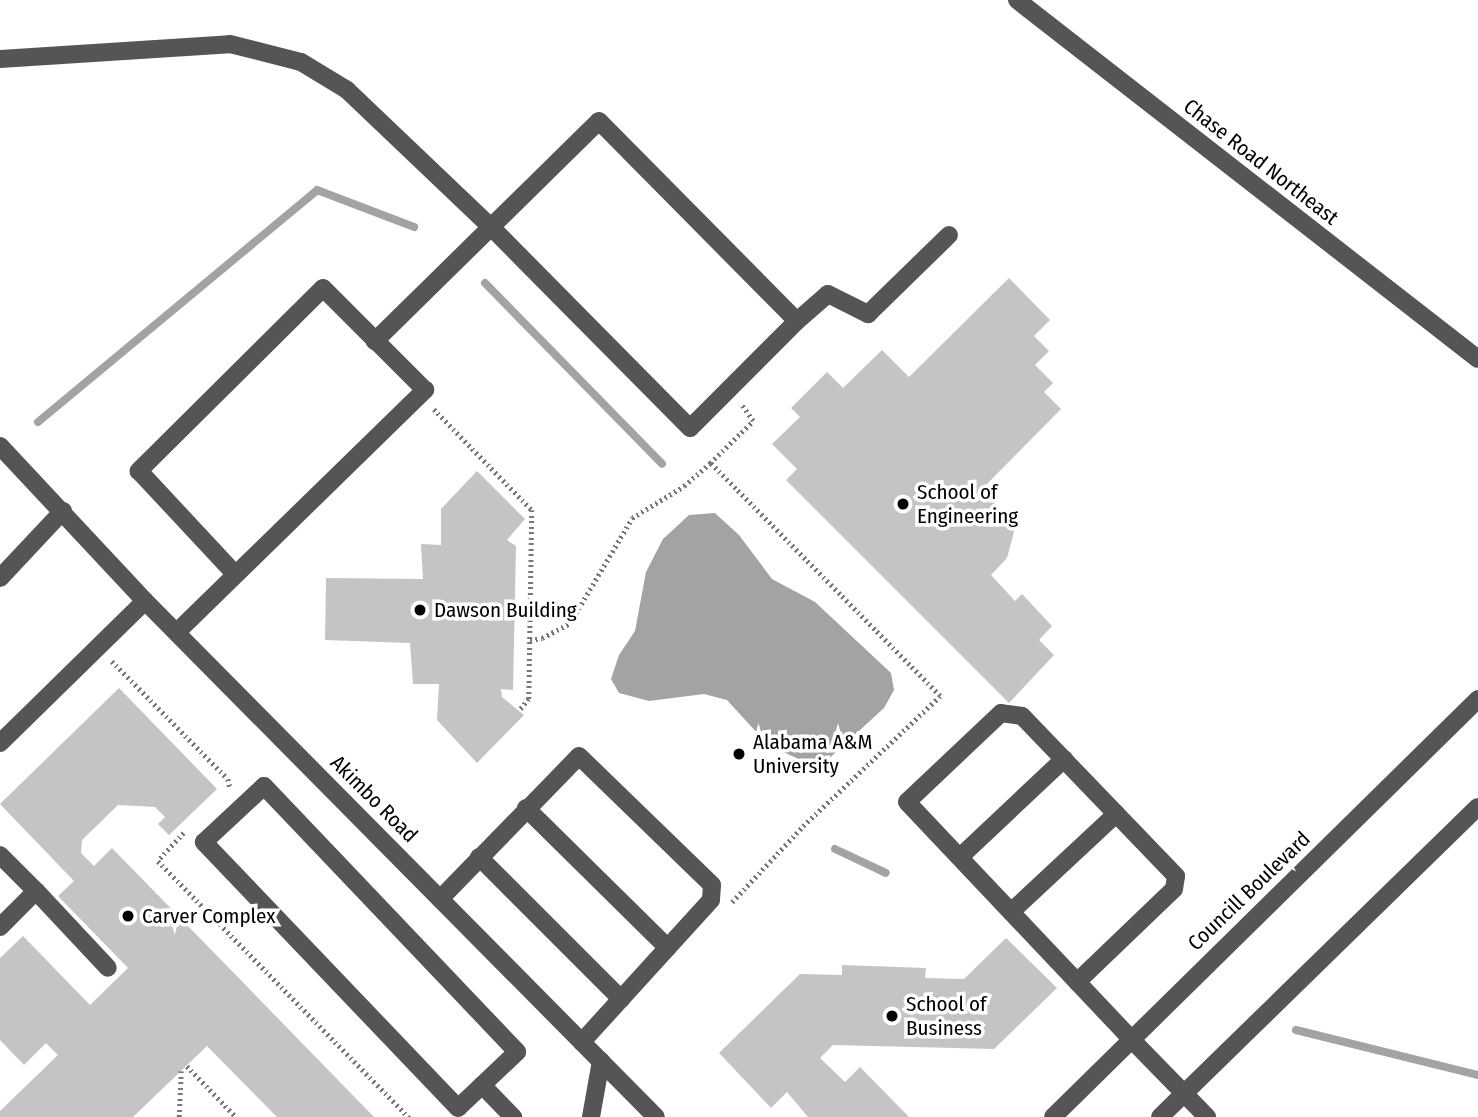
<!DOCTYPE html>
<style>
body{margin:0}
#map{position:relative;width:1478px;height:1117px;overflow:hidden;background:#fff;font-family:"Fira Sans Condensed",sans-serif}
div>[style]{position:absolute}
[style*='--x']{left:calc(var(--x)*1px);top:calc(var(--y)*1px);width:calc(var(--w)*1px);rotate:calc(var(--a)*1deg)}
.water>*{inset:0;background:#a3a3a3}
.stream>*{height:8px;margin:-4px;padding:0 4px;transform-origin:4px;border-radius:4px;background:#a3a3a3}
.building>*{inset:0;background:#c4c4c4}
.path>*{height:4.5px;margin-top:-2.25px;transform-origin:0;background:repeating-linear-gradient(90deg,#777 0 2px,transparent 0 5.5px)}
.minor>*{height:18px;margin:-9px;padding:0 9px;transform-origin:9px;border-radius:9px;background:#555}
.dots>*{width:19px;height:19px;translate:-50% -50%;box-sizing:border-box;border:4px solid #fff;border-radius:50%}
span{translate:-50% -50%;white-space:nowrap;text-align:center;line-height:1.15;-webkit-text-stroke:7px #fff;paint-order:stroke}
.street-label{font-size:21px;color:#000}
.poi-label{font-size:21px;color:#000}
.left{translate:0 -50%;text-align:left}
</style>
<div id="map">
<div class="water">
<div style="clip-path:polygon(715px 513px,739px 535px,772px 579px,815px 602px,891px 673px,894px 690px,884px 708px,824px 763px,805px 762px,768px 745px,727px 700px,704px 694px,649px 701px,619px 693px,611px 679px,619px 655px,635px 631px,646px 572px,663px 539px,689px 515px)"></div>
</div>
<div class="stream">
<div style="--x:485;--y:283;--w:253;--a:45.6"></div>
<div style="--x:38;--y:422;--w:363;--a:-39.7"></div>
<div style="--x:317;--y:190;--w:104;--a:20.9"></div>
<div style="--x:835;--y:849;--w:56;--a:25.2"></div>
<div style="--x:1296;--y:1030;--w:187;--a:13.9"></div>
</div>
<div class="building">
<div style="clip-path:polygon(1009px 278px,1050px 320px,1034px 336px,1049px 351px,1035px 365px,1053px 383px,1044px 392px,1061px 409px,981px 490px,1009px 518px,1014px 532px,1007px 558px,991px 575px,1015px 601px,1022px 594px,1052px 626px,1039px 640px,1054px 655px,1009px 703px,786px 480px,797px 469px,772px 444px,800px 417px,791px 408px,827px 372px,843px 388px,882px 350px,909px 377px)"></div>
<div style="clip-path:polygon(477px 471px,525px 519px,507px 540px,516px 546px,513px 690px,501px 689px,502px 697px,524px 715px,477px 763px,437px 720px,439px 684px,413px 684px,410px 643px,325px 640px,326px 578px,423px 579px,421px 544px,441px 545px,441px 509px)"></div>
<div style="clip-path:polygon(119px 688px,217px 789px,169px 835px,158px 824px,165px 817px,155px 807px,118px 805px,82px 840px,81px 853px,94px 866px,112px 848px,374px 1117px,277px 1117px,207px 1046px,133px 1117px,0 1117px,0 1111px,58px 1055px,46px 1043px,24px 1065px,0 1040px,0 958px,23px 936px,90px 1005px,128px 968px,58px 896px,74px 881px,0 804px)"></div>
<div style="clip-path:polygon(1006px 938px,1057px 988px,994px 1049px,833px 1045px,820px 1058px,845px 1082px,860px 1067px,909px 1117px,808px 1117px,787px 1092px,771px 1108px,719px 1053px,800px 974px,842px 975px,842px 965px,926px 968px,925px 978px,964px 979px)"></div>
</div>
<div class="path">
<div style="--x:434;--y:409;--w:141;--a:45.9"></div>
<div style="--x:532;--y:510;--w:189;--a:90.9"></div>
<div style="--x:529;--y:699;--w:16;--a:130"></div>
<div style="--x:530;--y:640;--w:12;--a:-9"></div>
<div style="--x:542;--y:638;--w:32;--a:-28"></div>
<div style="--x:570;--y:623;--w:122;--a:-59.4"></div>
<div style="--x:632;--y:518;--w:61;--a:-31.6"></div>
<div style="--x:684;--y:486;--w:35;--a:-41"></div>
<div style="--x:112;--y:661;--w:165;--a:45.5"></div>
<div style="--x:228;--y:779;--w:9;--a:77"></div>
<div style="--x:184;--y:833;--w:38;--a:133"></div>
<div style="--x:158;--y:861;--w:359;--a:45.6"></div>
<div style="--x:732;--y:902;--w:104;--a:-46.9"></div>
<div style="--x:803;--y:826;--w:189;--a:-43.5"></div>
<div style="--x:940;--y:696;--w:327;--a:-134.6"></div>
<div style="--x:710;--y:463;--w:60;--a:-44.3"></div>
<div style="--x:753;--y:421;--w:19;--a:-125"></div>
<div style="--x:187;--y:1066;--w:71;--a:46.1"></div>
<div style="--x:179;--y:1117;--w:46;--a:-87.5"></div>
</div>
<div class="minor">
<div style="--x:1017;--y:0;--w:584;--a:37.91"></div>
<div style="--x:0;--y:59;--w:230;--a:-3.7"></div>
<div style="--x:230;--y:44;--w:73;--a:14.2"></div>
<div style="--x:301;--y:62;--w:54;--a:31.3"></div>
<div style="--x:347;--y:90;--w:199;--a:43.6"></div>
<div style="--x:491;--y:227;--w:163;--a:135.5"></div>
<div style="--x:599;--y:121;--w:281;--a:45.3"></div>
<div style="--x:797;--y:321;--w:151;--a:135"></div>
<div style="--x:690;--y:428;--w:283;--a:-134.7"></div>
<div style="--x:491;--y:227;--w:151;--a:-44.5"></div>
<div style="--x:797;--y:321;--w:41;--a:-41.1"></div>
<div style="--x:828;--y:294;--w:45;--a:26.6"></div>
<div style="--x:868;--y:314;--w:113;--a:-44.3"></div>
<div style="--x:0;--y:446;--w:212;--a:46.9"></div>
<div style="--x:145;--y:601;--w:726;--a:45.28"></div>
<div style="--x:0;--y:578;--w:92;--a:-46.8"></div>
<div style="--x:177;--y:632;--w:347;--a:-44.3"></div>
<div style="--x:425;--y:390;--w:144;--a:-135"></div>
<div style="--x:323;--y:288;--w:260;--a:135.2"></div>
<div style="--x:139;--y:471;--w:141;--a:47"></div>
<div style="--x:0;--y:743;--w:203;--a:-44.4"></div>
<div style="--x:264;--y:786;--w:367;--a:46.4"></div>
<div style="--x:517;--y:1052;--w:81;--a:136.5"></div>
<div style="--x:458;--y:1108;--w:368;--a:-133.7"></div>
<div style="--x:204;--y:842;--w:82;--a:-43"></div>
<div style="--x:526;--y:808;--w:199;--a:44.6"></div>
<div style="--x:0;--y:855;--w:51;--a:45"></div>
<div style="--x:36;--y:891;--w:51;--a:135"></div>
<div style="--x:479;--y:857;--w:201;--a:45"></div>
<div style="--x:960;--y:857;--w:143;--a:-43.3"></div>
<div style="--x:36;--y:891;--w:105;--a:46.9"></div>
<div style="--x:440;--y:899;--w:199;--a:-45.8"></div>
<div style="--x:579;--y:756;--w:185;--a:44.1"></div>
<div style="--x:712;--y:885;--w:15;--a:94"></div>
<div style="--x:711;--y:900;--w:192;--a:132.3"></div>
<div style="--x:1011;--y:912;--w:144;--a:-43"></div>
<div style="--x:1077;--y:982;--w:134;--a:-43.8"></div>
<div style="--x:1174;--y:889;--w:13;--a:-81"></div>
<div style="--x:1176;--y:876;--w:222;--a:-133.9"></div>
<div style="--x:1022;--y:716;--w:21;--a:-172"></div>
<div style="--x:1001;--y:713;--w:129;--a:136.6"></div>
<div style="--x:907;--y:802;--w:326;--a:46.6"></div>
<div style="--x:1131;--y:1039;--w:109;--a:45.7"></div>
<div style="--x:482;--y:1085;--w:45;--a:45.9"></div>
<div style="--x:591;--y:1117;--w:57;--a:-79.9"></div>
<div style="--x:1053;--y:1117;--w:596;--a:-44.52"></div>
<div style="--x:1160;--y:1117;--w:444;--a:-44.3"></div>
</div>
<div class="dots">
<div style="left:903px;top:504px;background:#000"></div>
<div style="left:420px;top:610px;background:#000"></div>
<div style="left:739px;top:754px;background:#000"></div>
<div style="left:128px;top:916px;background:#000"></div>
<div style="left:892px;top:1016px;background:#000"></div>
</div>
<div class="street-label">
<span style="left:1261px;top:162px;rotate:38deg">Chase Road Northeast</span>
<span style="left:374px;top:799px;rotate:45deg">Akimbo Road</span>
<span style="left:1249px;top:891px;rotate:-44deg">Councill Boulevard</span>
</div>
<div class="poi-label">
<span class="left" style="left:917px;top:504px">School of<br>Engineering</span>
<span class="left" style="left:434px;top:610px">Dawson Building</span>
<span class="left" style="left:753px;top:754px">Alabama A&amp;M<br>University</span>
<span class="left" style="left:142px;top:916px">Carver Complex</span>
<span class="left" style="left:906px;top:1016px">School of<br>Business</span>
</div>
</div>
